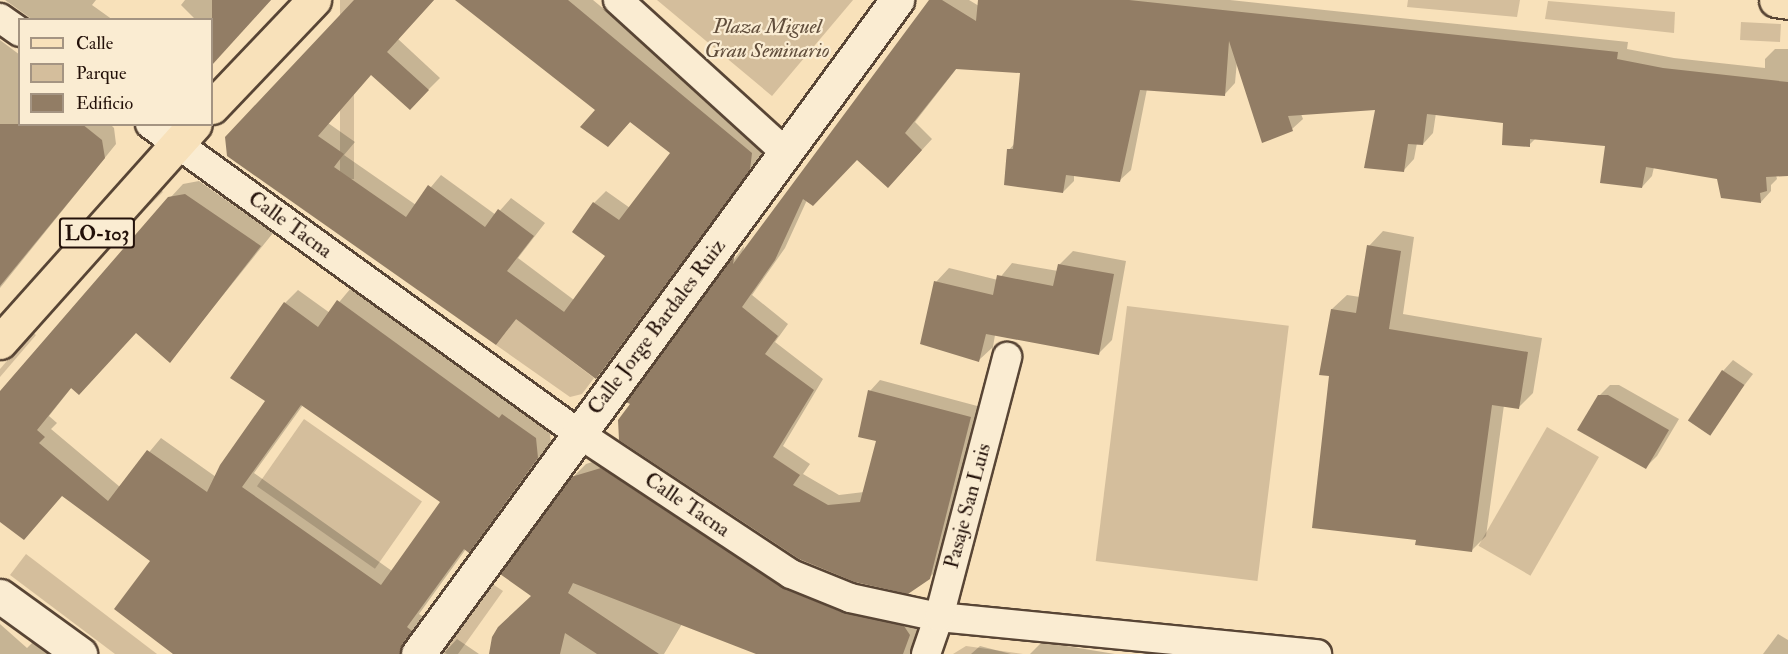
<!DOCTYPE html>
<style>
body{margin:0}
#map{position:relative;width:1788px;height:654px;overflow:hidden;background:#f8e1ba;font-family:"IM FELL Double Pica",serif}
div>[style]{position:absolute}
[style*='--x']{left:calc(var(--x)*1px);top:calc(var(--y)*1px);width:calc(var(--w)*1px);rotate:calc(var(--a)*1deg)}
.green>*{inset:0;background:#d4be9c;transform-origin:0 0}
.shadow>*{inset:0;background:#0003}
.building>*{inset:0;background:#927d65;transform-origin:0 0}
.roads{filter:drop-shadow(2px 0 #584535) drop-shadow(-2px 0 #584535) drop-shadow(0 2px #584535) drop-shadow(0 -2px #584535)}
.street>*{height:28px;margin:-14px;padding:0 14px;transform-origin:14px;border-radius:14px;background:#faecd2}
.secondary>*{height:33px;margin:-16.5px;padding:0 16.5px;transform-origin:16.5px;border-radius:16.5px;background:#faecd2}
.primary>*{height:33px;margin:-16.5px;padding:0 16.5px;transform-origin:16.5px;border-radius:16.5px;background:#f8e1ba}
span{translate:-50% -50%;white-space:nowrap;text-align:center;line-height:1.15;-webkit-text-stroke:4.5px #faecd2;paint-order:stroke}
.shield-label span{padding:2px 4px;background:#faecd2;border:2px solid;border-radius:4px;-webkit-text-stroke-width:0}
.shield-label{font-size:20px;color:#231109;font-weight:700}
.park-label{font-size:21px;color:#614e3c;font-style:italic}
.street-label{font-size:21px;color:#231109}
.legend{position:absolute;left:18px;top:18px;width:195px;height:108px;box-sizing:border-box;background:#faecd2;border:2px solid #a49482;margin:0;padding:8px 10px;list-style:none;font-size:18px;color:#231109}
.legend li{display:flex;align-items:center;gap:12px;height:30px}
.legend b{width:30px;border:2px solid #a49482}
</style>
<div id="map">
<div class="green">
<div style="left:340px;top:0;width:14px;height:179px"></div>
<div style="clip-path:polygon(657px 0,853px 0,772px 96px)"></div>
<div style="clip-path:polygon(1408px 0,1520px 0,1517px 17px,1407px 7px)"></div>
<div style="clip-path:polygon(1548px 1px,1675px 12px,1674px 33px,1545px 19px)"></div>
<div style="left:1741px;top:22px;width:40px;height:18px;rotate:3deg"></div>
<div style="left:158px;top:187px;width:7px;height:66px;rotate:45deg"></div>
<div style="clip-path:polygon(536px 292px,564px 312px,544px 340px,594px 378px,582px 394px,570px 397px,496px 345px)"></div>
<div style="left:1127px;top:306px;width:163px;height:257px;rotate:7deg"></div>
<div style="clip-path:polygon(32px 332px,36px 335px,0 377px,0 369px)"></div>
<div style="left:304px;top:419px;width:144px;height:82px;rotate:35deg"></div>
<div style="left:1547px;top:427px;width:60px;height:137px;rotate:30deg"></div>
<div style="clip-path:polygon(26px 554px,157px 654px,115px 654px,10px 575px)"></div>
<div style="clip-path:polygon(491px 583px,503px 591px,458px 654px,447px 654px,441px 650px)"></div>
<div style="clip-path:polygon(966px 646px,1023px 654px,953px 654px)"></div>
</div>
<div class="shadow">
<div style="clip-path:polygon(5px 0,96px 0,92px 5px,113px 20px,33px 20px)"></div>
<div style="clip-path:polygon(185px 0,271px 0,212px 64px,212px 20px,196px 20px,181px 5px)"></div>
<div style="clip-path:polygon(356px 0,434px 0,398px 39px,440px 78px,410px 108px,372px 73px,328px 123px,355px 142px,344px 155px,416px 205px,441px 175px,496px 215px,511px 198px,545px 223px,518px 258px,574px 300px,607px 256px,594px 203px,606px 191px,630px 208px,672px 153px,631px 121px,608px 145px,597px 110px,458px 0,593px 0,763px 141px,761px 156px,608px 366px,596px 377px,517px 318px,496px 343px,228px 155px)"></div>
<div style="clip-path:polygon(931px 0,969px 0,979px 6px,980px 0,1230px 0,1628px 42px,1627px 49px,1674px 58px,1765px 68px,1765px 59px,1775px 49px,1788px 49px,1788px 174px,1776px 175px,1777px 179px,1771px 185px,1771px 191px,1761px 202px,1719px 178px,1654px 167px,1652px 176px,1642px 187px,1606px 145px,1536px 138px,1529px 145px,1505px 122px,1436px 113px,1433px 133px,1423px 144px,1417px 143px,1414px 159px,1404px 170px,1377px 108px,1301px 114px,1303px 119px,1292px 129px,1237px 61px,1235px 83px,1225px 94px,1147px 89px,1131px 170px,1120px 180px,1074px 174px,1074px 181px,1063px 192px,1009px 150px,1015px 143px,1022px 72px,957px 68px,915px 122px,932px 139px,898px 176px,857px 158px,807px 200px,785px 248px,752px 295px,788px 324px,775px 342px,823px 379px,783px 446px,810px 464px,803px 474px,839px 495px,864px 492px,877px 440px,870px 391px,880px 380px,981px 407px,940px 567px,929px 578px,628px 401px,744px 246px,743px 254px)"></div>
<div style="clip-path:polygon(0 40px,20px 55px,20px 124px,110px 124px,114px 128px,116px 144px,0 288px)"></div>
<div style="clip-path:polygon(evenodd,199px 181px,273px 233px,170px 361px,136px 332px,72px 387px,49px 416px,57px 423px,51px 429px,120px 487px,161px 438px,216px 477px,267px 401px,285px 303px,298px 290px,330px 313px,351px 288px,513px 405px,516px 401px,549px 424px,551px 444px,482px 538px,469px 551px,466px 549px,419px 614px,424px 617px,412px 638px,418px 654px,176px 654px,152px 560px,62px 495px,0 520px,0 393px,170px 198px,183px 184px,199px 181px,303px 405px,442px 501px,392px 571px,254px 473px,303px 405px)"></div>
<div style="clip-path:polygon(1383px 231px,1414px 237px,1403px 314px,1542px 338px,1533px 393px,1518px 408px,1504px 405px,1486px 536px,1471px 551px,1418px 538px,1331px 375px,1332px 309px,1347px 295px,1360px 297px,1369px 246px)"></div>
<div style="clip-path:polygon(1073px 251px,1126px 261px,1112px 340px,1098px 354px,995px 335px,993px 347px,979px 360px,936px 282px,949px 268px,998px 280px,1012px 263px,1058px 271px,1059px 265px)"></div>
<div style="clip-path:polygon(1733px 360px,1753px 374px,1708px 432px,1723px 371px)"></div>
<div style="clip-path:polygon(1610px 385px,1619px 385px,1679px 419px,1657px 456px,1646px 467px,1599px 396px)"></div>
<div style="clip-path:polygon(615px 455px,798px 576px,922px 621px,911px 654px,760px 654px,685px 619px,664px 654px,490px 654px,533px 595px,572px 478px,586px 464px)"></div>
<div style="clip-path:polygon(0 624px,27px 648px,34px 641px,51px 654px,0 654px)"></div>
<div style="clip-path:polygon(1778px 634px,1788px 640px,1788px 654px,1763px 654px)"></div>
<div style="clip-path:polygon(457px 639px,479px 654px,443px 654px)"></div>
<div style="clip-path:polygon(1042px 642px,1115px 654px,1030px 654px)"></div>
<div style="clip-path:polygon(980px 646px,1011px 654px,971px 654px)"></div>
</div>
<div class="building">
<div style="clip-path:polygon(212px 0,271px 0,212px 65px)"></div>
<div style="clip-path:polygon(354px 0,434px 0,387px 52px,429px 90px,410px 110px,371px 75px,318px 136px,344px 154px,334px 167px,406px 217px,428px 185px,485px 227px,498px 209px,534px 236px,507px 271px,564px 312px,605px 256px,572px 232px,593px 202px,619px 220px,670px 153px,630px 122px,608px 147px,580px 127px,595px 110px,455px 0,568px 0,752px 153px,750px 170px,596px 379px,516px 319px,496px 345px,227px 156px,225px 137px)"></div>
<div style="clip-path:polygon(929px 0,942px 0,976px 21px,978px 0,1129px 0,1618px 52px,1617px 59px,1663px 68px,1788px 82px,1788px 176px,1766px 177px,1767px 191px,1760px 193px,1761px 203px,1721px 198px,1717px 179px,1646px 167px,1642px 188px,1600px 183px,1605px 146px,1530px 139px,1530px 147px,1502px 145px,1503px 123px,1427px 114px,1423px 145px,1408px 144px,1404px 172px,1364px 168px,1375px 110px,1288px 116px,1293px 131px,1262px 143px,1229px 41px,1225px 96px,1140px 90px,1120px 182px,1066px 175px,1063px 193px,1004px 185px,1007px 149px,1013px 149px,1020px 73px,956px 69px,905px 133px,922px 150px,888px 188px,857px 160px,813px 206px,803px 199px,775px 260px,742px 307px,778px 336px,765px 354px,814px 390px,773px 457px,800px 475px,793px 485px,828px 505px,860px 502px,876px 441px,858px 437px,868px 390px,971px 417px,930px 579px,908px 594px,855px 582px,799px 559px,619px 440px,618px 420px,630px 404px,626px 402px,735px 253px,733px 264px)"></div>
<div style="clip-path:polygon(0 124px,82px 124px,102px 140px,105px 158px,0 286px)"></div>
<div style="clip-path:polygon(evenodd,185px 194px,261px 246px,170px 363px,136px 333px,79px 395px,71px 388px,37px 430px,45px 437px,39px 443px,108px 501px,147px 450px,207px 492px,220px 465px,265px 401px,230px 378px,284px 302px,318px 327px,337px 300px,499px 418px,502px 414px,536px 438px,538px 458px,469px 553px,464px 549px,407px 627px,412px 631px,403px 643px,400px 654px,173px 654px,114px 609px,150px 561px,62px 496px,24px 540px,0 522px,0 391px,168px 197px,185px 194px,301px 405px,440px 502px,381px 585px,242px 487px,301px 405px)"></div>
<div style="clip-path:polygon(1367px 245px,1401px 251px,1389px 329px,1528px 352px,1519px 409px,1492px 405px,1472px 552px,1415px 545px,1416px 540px,1312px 528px,1329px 376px,1319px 375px,1331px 309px,1356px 313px)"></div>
<div style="clip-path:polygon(1058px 264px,1114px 274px,1099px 355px,986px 334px,979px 362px,920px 344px,934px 281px,993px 295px,997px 275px,1053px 286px)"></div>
<div style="left:1722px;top:370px;width:27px;height:61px;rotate:34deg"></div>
<div style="clip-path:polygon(1598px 395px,1608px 395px,1669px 430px,1646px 469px,1577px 430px)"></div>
<div style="clip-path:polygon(601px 468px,785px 589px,844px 613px,904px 626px,910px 635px,903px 654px,756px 654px,573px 583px,568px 593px,659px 654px,597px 654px,565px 633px,560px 654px,489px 654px,492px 637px,498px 627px,531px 596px,500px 574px,571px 477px)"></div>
</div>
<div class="roads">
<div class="street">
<div style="--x:618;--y:0;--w:227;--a:42.3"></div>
<div style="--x:0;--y:18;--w:24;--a:35"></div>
<div style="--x:150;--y:124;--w:528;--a:35.83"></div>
<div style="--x:578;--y:433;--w:255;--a:33.5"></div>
<div style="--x:791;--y:574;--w:64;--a:22.1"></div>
<div style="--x:850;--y:598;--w:91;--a:12.1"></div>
<div style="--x:939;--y:617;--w:380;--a:5.6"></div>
<div style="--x:926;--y:654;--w:39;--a:-71"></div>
<div style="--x:939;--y:617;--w:269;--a:-75.3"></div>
</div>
<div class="secondary">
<div style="--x:0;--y:596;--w:99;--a:35.9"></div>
<div style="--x:418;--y:654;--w:811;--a:-53.78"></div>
</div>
<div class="primary">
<div style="--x:1776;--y:0;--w:12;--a:9"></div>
<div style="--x:212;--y:107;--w:148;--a:-46.4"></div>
<div style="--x:0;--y:342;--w:292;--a:-48.2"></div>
</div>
</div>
<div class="shield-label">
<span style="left:97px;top:233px">LO-103</span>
</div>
<div class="park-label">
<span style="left:767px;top:39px">Plaza Miguel<br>Grau Seminario</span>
</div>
<div class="street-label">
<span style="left:290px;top:225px;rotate:36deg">Calle Tacna</span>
<span style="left:657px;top:327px;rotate:-53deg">Calle Jorge Bardales Ruiz</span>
<span style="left:687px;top:505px;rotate:34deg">Calle Tacna</span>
<span style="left:968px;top:506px;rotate:-75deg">Pasaje San Luis</span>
</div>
<ul class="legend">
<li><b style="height:8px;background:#f8e1ba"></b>Calle</li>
<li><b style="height:16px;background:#d4be9c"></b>Parque</li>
<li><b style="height:16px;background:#927d65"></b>Edificio</li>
</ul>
</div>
